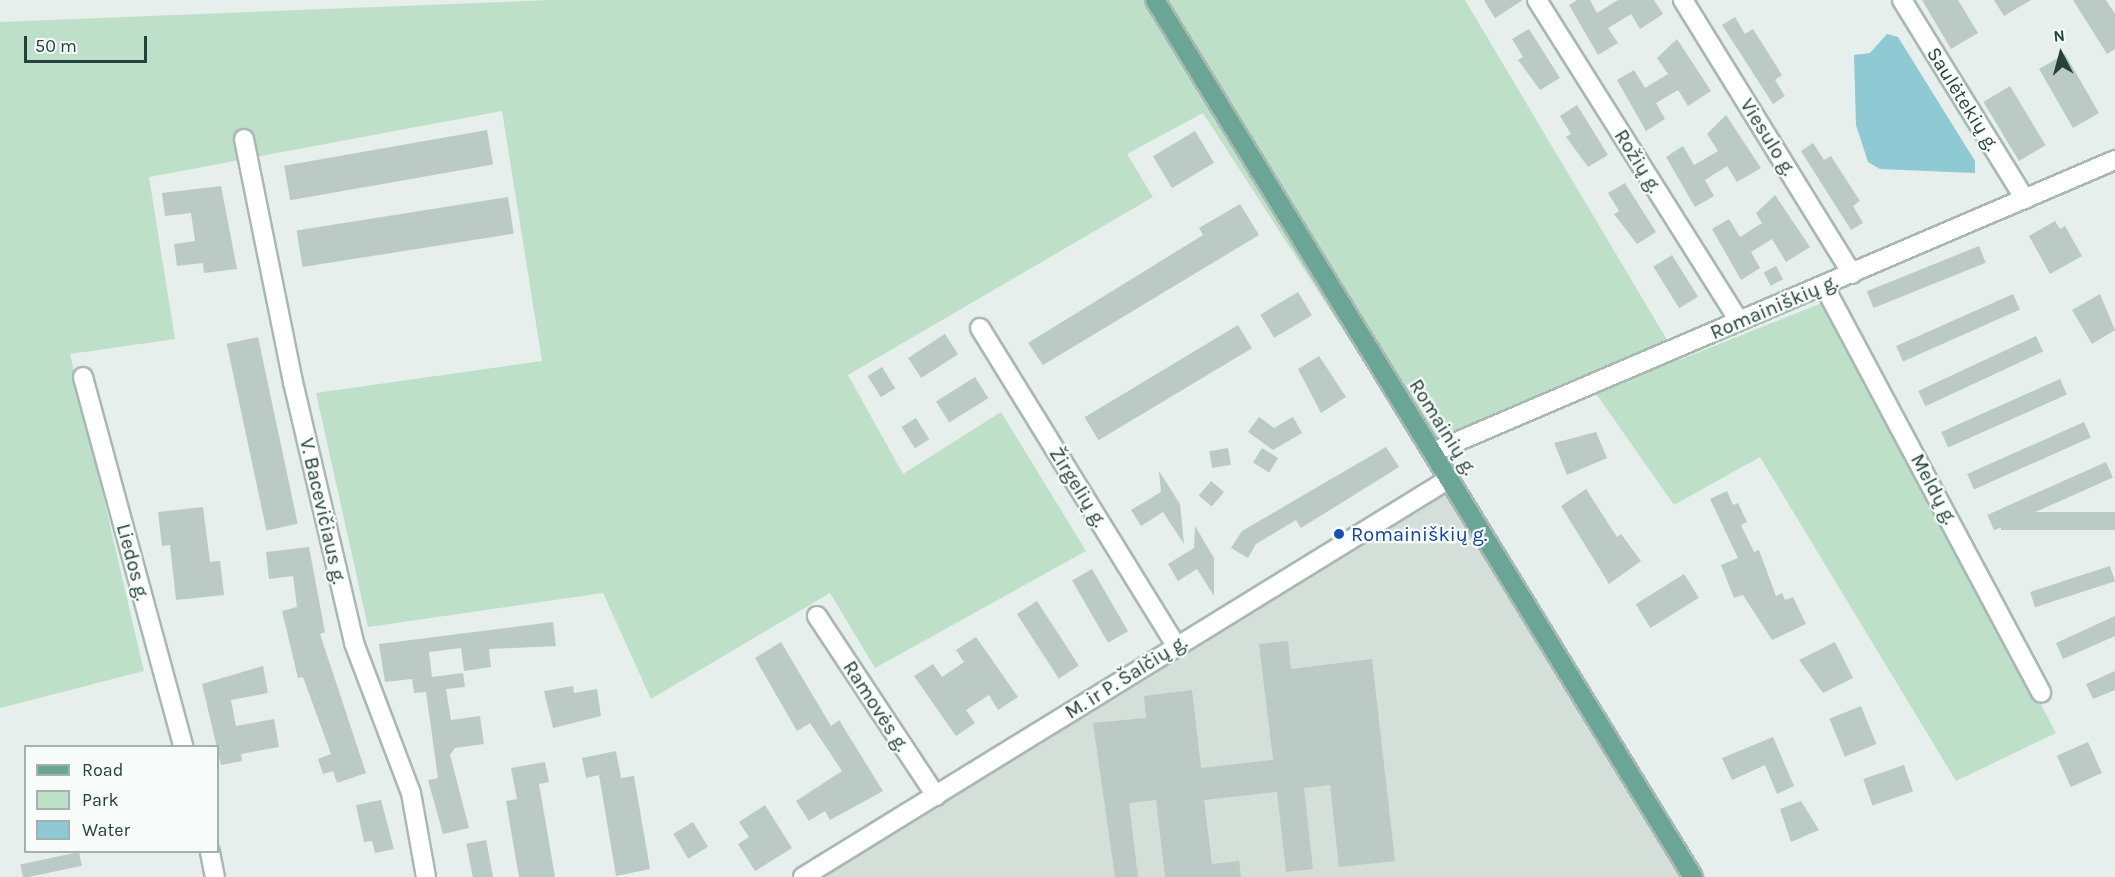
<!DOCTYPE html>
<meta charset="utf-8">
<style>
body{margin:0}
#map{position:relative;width:2115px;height:877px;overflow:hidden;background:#e6efeb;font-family:Karla,sans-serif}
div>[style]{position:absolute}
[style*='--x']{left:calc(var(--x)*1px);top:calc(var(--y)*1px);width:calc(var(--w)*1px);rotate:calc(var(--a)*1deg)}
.built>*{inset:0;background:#d4dfda}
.green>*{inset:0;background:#bfe0c8}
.water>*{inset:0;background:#8ec9d4}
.building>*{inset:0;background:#bbcac4;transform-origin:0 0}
.roads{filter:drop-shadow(2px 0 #a8b8b2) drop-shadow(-2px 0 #a8b8b2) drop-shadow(0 2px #a8b8b2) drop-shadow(0 -2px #a8b8b2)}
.minor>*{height:18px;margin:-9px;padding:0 9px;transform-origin:9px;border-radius:9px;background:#fff}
.major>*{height:18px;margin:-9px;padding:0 9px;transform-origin:9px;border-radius:9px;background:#6aa596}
.dots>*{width:16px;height:16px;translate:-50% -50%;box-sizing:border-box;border:3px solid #f7fbf9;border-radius:50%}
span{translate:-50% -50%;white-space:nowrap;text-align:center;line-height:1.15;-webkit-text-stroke:4.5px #f7fbf9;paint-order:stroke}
.street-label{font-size:20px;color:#24423a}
.transit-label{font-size:20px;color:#164399}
.left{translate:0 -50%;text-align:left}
.legend{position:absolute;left:24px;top:745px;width:195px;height:108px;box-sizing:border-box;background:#f7fbf9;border:2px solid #a3b1ad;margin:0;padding:8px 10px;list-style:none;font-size:18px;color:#24423a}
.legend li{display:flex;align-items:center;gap:12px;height:30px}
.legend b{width:30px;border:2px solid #a3b1ad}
.north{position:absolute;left:2031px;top:24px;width:60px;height:60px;-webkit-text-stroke:4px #f7fbf9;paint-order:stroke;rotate:354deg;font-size:16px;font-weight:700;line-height:24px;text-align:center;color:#24423a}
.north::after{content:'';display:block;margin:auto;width:21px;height:27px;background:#24423a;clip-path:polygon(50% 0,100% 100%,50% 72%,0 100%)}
.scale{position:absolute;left:24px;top:36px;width:123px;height:27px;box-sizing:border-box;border:3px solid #24423a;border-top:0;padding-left:8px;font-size:18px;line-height:21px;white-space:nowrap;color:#24423a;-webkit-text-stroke:4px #f7fbf9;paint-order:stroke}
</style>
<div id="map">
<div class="built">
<div style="clip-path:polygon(1447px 489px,1685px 877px,817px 877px)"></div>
</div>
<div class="green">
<div style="clip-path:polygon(551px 0,1465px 0,1679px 360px,1827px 301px,2056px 733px,1956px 781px,1760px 457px,1674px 505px,1583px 375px,1418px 446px,1203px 113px,1127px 154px,1153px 197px,848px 375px,903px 474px,1001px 412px,1086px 551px,875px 668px,830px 593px,651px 699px,603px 593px,368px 627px,316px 393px,542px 361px,502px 111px,149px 177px,175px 339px,70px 354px,144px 671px,0 708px,0 22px)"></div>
</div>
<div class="water">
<div style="clip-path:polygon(1887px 34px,1898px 37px,1975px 161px,1975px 173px,1880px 169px,1868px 162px,1856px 125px,1854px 55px,1870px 53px)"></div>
</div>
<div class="building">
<div style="clip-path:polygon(1484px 0,1523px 0,1495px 18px)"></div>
<div style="clip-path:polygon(1577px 0,1590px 0,1597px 13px,1618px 0,1654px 0,1663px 14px,1640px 29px,1631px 14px,1608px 28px,1618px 43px,1598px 55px,1569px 5px)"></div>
<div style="clip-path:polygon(1922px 0,1958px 0,1978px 33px,1951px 49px)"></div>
<div style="clip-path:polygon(1994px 0,2031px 0,2004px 16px)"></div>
<div style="clip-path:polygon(2073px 0,2106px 0,2115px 14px,2115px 49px,2107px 54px)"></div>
<div style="clip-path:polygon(1735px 17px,1745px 34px,1753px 29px,1782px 75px,1775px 80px,1785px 96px,1773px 104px,1722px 25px)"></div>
<div style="clip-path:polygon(1529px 29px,1560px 78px,1540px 90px,1518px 60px,1523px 57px,1512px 39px)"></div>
<div style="clip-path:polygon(1677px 39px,1711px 91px,1688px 106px,1678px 90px,1656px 103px,1665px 119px,1646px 131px,1617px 80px,1634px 70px,1645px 88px,1668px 74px,1657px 58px)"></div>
<div style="left:2065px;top:54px;width:68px;height:30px;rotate:60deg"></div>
<div style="left:2010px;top:86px;width:69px;height:31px;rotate:59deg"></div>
<div style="clip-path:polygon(1577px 105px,1608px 155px,1588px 167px,1566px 137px,1571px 134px,1560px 116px)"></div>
<div style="clip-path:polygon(1726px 115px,1761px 168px,1737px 182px,1727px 166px,1705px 180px,1714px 196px,1695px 207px,1666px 157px,1683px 146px,1694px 165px,1718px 151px,1707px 134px)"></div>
<div style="left:487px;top:130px;width:35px;height:206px;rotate:80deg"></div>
<div style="left:1195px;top:131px;width:37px;height:49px;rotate:59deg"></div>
<div style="clip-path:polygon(1813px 143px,1824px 160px,1831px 156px,1860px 201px,1853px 206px,1863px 223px,1851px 230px,1801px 151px)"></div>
<div style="clip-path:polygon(1625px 183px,1656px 232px,1637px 244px,1614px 214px,1619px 211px,1608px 193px)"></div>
<div style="clip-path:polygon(221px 186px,237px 269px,204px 273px,203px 263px,177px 266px,174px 244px,195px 241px,191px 213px,165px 216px,162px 193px)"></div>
<div style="clip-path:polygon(1775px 195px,1810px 247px,1786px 262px,1772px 239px,1751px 252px,1760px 268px,1741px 280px,1712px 229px,1729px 219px,1740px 237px,1762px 223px,1756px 213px)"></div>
<div style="left:508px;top:197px;width:37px;height:214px;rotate:81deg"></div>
<div style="clip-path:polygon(1240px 204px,1259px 235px,1043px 365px,1028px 343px,1203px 235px,1199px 228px)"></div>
<div style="clip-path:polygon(2055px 221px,2060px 229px,2065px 226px,2082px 256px,2050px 274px,2029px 236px)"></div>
<div style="left:1979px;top:246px;width:18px;height:121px;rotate:68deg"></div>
<div style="left:1672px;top:255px;width:49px;height:22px;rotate:58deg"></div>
<div style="left:1776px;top:266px;width:15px;height:14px;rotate:62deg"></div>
<div style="left:1298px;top:292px;width:27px;height:44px;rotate:59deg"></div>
<div style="left:2013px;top:294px;width:17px;height:128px;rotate:66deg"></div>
<div style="clip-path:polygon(2100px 294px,2115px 330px,2092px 344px,2072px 310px)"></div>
<div style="left:1238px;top:325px;width:27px;height:179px;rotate:59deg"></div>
<div style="left:945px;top:334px;width:24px;height:44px;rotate:57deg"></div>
<div style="left:2036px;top:336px;width:17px;height:130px;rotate:65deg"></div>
<div style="left:258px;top:337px;width:191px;height:32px;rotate:78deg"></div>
<div style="clip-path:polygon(1319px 356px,1346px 397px,1321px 413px,1298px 369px)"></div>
<div style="left:882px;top:367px;width:25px;height:17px;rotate:58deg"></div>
<div style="left:975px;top:377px;width:25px;height:46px;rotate:58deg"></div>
<div style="left:2060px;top:379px;width:17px;height:130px;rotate:66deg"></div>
<div style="clip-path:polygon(1259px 417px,1274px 428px,1293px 417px,1302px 433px,1273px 450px,1248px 432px)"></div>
<div style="left:916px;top:418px;width:25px;height:17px;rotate:58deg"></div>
<div style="left:2084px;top:422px;width:17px;height:128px;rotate:66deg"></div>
<div style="clip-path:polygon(1596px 432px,1607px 458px,1567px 475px,1554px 443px)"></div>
<div style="clip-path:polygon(1386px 447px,1399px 467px,1301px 528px,1296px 520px,1256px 544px,1248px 558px,1231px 548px,1242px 531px)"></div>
<div style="left:1228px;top:448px;width:17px;height:19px;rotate:80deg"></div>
<div style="left:1262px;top:448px;width:19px;height:17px;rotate:32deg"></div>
<div style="left:2106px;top:462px;width:17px;height:130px;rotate:66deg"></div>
<div style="clip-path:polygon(1159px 471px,1180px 504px,1184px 544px,1163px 512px,1141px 526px,1131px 510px,1161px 492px)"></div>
<div style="left:1211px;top:481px;width:17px;height:19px;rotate:40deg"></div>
<div style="clip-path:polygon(1586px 489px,1617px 537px,1621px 534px,1641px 561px,1609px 584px,1561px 506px)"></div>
<div style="clip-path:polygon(1727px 491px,1733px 505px,1738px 503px,1747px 522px,1741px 525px,1754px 552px,1759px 550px,1776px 596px,1782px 593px,1785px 600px,1793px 597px,1806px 624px,1772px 640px,1743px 595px,1734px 598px,1721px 565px,1738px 558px,1710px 499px)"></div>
<div style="clip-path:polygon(203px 507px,210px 562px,220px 561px,224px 595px,176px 600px,170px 545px,162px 546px,158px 512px)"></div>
<div style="left:2115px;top:512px;width:18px;height:114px;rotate:90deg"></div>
<div style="clip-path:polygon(1195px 526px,1214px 558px,1214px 596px,1197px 569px,1178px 581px,1168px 564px,1194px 548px)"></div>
<div style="clip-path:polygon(309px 547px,325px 632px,320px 634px,366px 773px,337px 783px,333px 771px,323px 774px,318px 759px,331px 754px,303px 677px,298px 678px,282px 611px,297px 607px,293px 576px,269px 579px,266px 552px)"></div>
<div style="left:2110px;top:566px;width:16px;height:84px;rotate:72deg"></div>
<div style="left:1092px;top:569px;width:72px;height:23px;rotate:60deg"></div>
<div style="left:1684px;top:574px;width:28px;height:57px;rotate:58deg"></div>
<div style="left:1037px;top:601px;width:77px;height:24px;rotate:57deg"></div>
<div style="clip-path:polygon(2115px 616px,2115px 636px,2063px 659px,2056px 643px)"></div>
<div style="clip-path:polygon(553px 622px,556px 646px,489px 649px,491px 667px,464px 671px,461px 648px,429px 652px,432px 677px,463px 673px,465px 687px,446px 689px,451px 720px,480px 716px,484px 744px,455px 748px,450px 755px,469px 828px,443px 834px,428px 780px,438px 778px,426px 692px,414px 693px,412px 679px,385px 682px,379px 644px)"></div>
<div style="clip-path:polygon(976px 637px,1018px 697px,998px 710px,989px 695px,966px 710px,975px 723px,956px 736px,914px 676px,933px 664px,942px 677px,964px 662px,956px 650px)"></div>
<div style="clip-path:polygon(1288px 641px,1291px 669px,1372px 659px,1395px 861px,1339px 867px,1330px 785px,1304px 788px,1313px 869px,1286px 872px,1277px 792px,1204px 800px,1212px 864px,1239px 861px,1241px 877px,1165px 877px,1156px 800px,1129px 803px,1138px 877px,1115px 877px,1093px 723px,1146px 718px,1144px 696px,1192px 690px,1201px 768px,1273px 760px,1259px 644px)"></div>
<div style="clip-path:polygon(781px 642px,831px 726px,839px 720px,883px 791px,830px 820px,825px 811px,809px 821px,796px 801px,842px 771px,810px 723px,797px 731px,755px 658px)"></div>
<div style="clip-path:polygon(1835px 642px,1853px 678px,1823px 693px,1799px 660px)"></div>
<div style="clip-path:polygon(263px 666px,268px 693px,231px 700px,236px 726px,274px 719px,279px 747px,241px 754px,242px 761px,221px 765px,202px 684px)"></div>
<div style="clip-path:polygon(2115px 671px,2115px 690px,2093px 699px,2086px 684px)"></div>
<div style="clip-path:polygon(573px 686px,574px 693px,597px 689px,601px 716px,553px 728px,544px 691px)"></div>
<div style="left:1861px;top:706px;width:41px;height:34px;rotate:68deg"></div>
<div style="clip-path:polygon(1773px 737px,1794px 786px,1777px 794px,1765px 765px,1732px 780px,1722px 758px)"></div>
<div style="left:2088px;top:742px;width:34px;height:34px;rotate:66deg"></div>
<div style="clip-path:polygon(616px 751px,621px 778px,634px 776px,650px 869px,616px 876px,599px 775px,586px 778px,582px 758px)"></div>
<div style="clip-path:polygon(545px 762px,549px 782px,539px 784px,555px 877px,519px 877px,506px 801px,517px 799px,511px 768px)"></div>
<div style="left:1904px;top:765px;width:28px;height:43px;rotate:71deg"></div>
<div style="clip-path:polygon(381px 800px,394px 849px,375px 853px,372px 841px,364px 842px,356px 805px)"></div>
<div style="clip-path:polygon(1801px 801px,1819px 830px,1791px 842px,1780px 809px)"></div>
<div style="clip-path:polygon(765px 805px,792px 848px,755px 871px,738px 844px,749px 837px,739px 822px)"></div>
<div style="left:693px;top:822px;width:29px;height:23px;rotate:59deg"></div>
<div style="left:486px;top:840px;width:38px;height:20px;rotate:79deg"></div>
<div style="left:79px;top:852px;width:14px;height:60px;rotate:78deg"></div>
</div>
<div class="roads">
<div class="minor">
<div style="--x:1537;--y:0;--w:379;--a:57.8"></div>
<div style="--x:1683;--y:0;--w:322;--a:58.3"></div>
<div style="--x:1902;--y:0;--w:234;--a:58.3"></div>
<div style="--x:244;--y:139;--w:248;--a:78.6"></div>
<div style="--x:293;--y:382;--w:268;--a:76.8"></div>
<div style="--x:354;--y:643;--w:160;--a:69.2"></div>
<div style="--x:411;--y:793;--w:85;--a:79.9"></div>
<div style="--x:1824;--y:286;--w:461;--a:61.9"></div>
<div style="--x:980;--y:328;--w:373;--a:58.3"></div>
<div style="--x:83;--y:377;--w:382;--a:74.8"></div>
<div style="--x:1433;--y:452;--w:742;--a:-23.18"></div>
<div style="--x:817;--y:616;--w:216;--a:56.5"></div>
<div style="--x:210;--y:852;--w:25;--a:79"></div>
<div style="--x:803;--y:877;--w:759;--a:-31.64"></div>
</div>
<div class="major">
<div style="--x:1155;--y:0;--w:1029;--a:58.47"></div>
</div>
</div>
<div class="dots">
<div style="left:1339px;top:534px;background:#1a4fb4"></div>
</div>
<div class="street-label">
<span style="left:1963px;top:99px;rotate:58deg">Saulėtekių g.</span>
<span style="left:1768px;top:137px;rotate:58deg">Viesulo g.</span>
<span style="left:1638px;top:161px;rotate:58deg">Rožių g.</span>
<span style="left:1774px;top:307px;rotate:-23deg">Romainiškių g.</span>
<span style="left:1443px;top:427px;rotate:58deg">Romainių g.</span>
<span style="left:1078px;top:487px;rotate:58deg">Žirgelių g.</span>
<span style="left:1934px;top:489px;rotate:62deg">Meldų g.</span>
<span style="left:323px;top:511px;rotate:77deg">V. Bacevičiaus g.</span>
<span style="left:133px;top:562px;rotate:75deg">Liedos g.</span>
<span style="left:1126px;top:677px;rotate:-32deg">M. ir P. Šalčių g.</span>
<span style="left:876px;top:706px;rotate:57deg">Ramovės g.</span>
</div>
<div class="transit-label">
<span class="left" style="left:1351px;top:534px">Romainiškių g.</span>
</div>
<ul class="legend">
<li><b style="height:8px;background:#6aa596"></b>Road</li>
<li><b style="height:16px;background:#bfe0c8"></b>Park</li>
<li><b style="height:16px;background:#8ec9d4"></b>Water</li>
</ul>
<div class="north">N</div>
<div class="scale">50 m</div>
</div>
